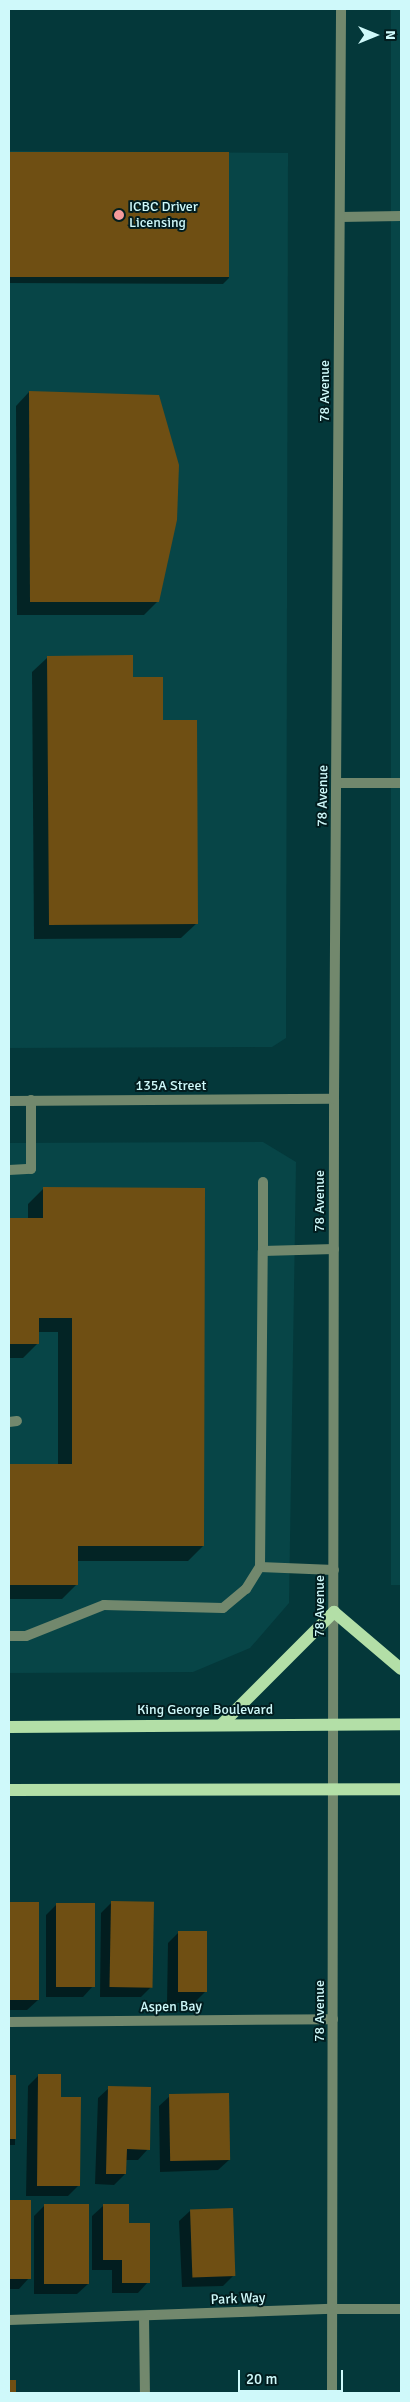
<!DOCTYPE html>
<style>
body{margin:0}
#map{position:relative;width:410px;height:2402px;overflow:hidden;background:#04383a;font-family:Signika,sans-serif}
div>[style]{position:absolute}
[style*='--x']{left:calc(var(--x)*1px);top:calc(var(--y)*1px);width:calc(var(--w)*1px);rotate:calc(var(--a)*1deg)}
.built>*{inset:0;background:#074547;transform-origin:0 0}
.shadow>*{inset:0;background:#0007;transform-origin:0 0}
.building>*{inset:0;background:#6f4f13;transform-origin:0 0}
.service>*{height:10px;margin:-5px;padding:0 5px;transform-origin:5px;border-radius:5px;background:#72886d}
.minor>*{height:10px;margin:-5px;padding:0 5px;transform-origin:5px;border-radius:5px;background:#72886d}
.primary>*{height:12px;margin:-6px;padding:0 6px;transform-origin:6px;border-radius:6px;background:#b3dfa7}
.dots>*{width:14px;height:14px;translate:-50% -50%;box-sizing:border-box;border:2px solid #021d1f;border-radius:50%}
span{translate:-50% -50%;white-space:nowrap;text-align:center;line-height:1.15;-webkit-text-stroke:4px #021d1f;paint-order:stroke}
.poi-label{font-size:14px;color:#cff9fa}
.left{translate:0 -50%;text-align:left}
.street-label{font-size:14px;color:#cff9fa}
.frame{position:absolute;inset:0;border:10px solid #cff9fa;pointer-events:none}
.north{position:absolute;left:350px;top:10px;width:50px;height:50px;-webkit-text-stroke:4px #021d1f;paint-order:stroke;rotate:90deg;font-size:14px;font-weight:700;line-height:20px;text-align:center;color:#cff9fa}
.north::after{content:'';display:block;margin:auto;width:18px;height:22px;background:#cff9fa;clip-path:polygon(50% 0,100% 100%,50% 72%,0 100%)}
.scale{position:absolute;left:238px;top:2370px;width:105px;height:22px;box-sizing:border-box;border:2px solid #cff9fa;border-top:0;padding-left:6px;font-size:15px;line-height:18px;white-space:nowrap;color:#cff9fa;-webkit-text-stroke:4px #021d1f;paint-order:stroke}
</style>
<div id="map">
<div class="built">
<div style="left:391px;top:9px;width:10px;height:1576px"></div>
<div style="clip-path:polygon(9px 151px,288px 153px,286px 1038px,272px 1047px,9px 1048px)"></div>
<div style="clip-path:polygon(263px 1142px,296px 1162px,289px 1603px,250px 1648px,193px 1672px,9px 1673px,9px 1143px)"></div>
</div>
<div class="shadow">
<div style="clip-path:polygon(9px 153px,228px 155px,229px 278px,223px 284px,9px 283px)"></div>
<div style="clip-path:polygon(29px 392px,158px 601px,144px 615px,17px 615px,16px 406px)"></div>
<div style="clip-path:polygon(48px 657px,131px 678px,161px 721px,197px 923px,181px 938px,34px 939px,32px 672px)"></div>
<div style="clip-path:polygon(43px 1189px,203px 1546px,188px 1561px,77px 1561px,77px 1584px,62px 1599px,9px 1599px,9px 1466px,58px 1466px,58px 1332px,38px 1332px,38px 1343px,23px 1358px,9px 1358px,9px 1219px,28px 1219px,28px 1204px)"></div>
<div style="clip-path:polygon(112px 1902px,152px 1986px,141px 1997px,100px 1997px,101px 1913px)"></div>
<div style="clip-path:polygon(9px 1903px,38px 1903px,38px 2000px,27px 2010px,9px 2010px)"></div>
<div style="clip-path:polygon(57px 1904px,93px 1986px,83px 1997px,46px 1997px,46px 1915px)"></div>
<div style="clip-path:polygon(179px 1932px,205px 1992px,194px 2003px,167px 2003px,168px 1943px)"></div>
<div style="clip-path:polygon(39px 2075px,59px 2098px,79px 2185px,68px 2196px,26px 2196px,28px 2086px)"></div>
<div style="left:9px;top:2077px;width:6px;height:68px"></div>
<div style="clip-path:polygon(109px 2088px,148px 2149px,138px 2160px,125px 2160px,125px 2174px,114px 2185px,95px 2184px,98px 2098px)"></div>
<div style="clip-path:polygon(170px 2096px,229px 2160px,218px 2170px,160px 2172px,159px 2106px)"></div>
<div style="clip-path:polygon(9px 2201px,29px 2201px,29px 2278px,19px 2289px,9px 2289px)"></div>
<div style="clip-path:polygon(45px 2205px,88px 2284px,77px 2294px,34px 2294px,34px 2216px)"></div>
<div style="clip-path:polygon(103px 2206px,128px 2224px,148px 2282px,138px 2293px,112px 2293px,112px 2270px,92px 2270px,92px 2216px)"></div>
<div style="clip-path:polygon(190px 2211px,234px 2275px,223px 2286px,182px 2287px,179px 2221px)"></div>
</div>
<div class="building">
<div style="left:9px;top:152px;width:220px;height:125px"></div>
<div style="clip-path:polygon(29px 391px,159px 395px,179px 465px,177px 520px,159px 602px,30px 602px)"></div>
<div style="clip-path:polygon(133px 655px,133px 677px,163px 677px,163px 720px,197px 720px,198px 924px,49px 925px,47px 656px)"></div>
<div style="clip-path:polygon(43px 1187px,205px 1188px,204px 1546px,78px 1546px,78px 1585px,9px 1585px,9px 1464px,72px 1464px,72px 1318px,39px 1318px,39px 1344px,9px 1344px,9px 1218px,43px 1218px)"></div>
<div style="left:111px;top:1901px;width:43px;height:86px;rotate:1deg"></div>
<div style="left:9px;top:1902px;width:30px;height:98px"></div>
<div style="left:56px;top:1903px;width:39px;height:84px"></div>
<div style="left:178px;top:1931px;width:29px;height:61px"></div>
<div style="clip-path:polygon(38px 2074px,61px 2074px,61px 2097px,81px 2097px,80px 2186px,37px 2186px)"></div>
<div style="left:9px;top:2075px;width:7px;height:64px"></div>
<div style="clip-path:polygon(108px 2086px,151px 2087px,150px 2150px,127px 2149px,126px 2174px,106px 2174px)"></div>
<div style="left:229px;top:2093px;width:67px;height:60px;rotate:89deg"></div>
<div style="left:9px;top:2200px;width:22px;height:79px"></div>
<div style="left:44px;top:2204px;width:45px;height:80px"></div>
<div style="clip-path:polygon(103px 2204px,129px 2204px,129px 2223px,150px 2223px,150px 2283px,122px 2283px,122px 2260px,103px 2260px)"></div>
<div style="left:233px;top:2208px;width:68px;height:43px;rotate:88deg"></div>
<div style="left:9px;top:2380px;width:7px;height:13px"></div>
</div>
<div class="service">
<div style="--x:340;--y:217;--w:61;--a:-0.9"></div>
<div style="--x:337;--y:783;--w:64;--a:0"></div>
<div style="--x:9;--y:1170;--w:22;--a:-3"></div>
<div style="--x:31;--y:1169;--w:69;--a:-90"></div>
<div style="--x:263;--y:1182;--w:69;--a:90"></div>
<div style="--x:9;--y:1422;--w:8;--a:-7"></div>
<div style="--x:260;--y:1567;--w:74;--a:2.3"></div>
<div style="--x:9;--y:1636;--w:17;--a:0"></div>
<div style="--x:26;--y:1636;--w:84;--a:-21.7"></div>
<div style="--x:104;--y:1605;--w:119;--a:1.4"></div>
<div style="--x:223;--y:1608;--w:30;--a:-40"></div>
<div style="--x:246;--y:1589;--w:26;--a:-58"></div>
<div style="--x:260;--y:1567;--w:316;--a:-89.5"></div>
<div style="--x:263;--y:1251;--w:71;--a:-1.6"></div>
<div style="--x:9;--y:2022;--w:324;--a:-0.5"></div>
<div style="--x:144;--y:2316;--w:77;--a:89.3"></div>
<div style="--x:9;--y:2320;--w:323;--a:-2"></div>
</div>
<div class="minor">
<div style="--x:9;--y:1101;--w:325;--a:-0.4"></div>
<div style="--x:332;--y:2309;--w:69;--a:0"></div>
<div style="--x:332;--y:2393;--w:1294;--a:-89.91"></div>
<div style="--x:334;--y:1099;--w:1090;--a:-89.63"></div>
</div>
<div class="primary">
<div style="--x:221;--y:1725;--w:160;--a:-45"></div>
<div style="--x:334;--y:1612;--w:88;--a:40.4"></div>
<div style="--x:9;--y:1727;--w:392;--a:-0.4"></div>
<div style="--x:9;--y:1790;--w:392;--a:-0.1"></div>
</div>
<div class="dots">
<div style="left:119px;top:215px;background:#f59b9c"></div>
</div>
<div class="poi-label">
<span class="left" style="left:129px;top:215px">ICBC Driver<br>Licensing</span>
</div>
<div class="street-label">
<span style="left:325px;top:391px;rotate:-90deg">78 Avenue</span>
<span style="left:323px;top:796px;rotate:-89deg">78 Avenue</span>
<span style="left:171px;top:1086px">135A Street</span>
<span style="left:320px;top:1201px;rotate:-90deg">78 Avenue</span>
<span style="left:320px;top:1606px;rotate:-90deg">78 Avenue</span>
<span style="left:205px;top:1710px">King George Boulevard</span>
<span style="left:171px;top:2007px;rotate:-1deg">Aspen Bay</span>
<span style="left:320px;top:2011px;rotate:-90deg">78 Avenue</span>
<span style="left:238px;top:2299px;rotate:-2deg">Park Way</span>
</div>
<div class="frame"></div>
<div class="north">N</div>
<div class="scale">20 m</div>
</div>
